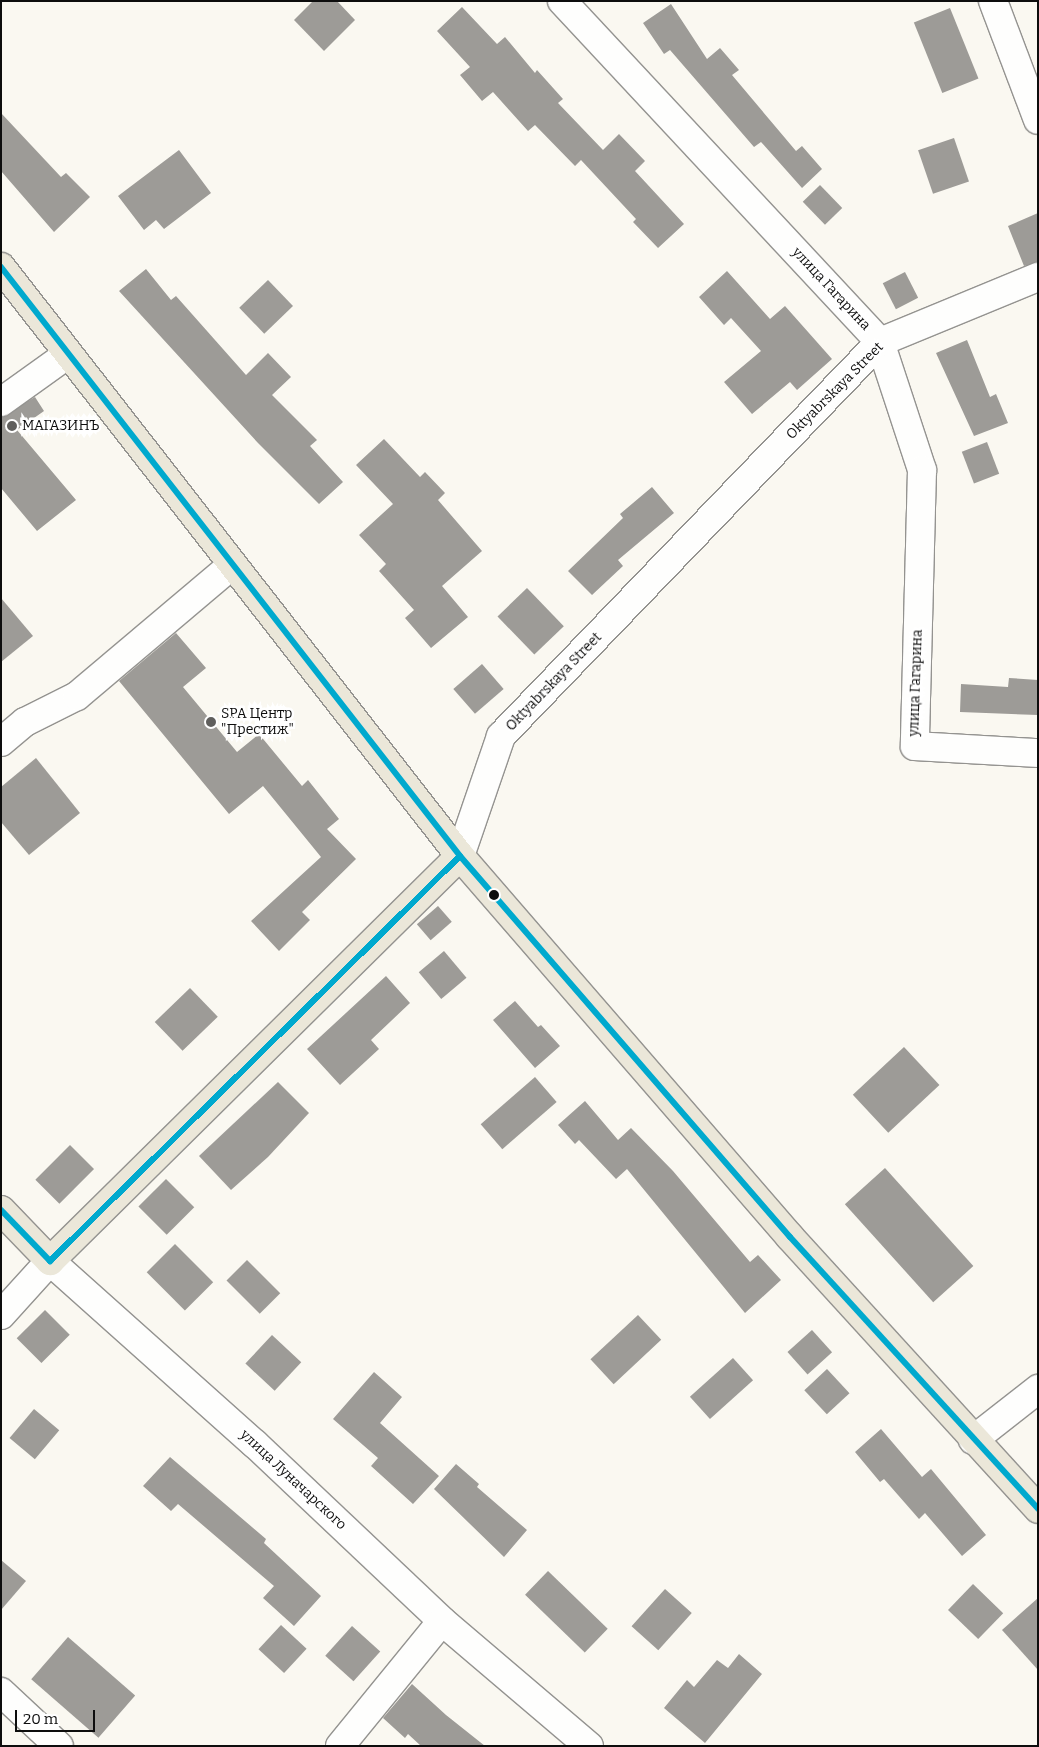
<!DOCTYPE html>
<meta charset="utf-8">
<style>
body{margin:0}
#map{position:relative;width:1039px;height:1747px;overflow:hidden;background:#faf8f1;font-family:Bitter,serif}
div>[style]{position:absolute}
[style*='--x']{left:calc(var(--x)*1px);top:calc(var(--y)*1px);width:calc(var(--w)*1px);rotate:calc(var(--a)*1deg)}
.building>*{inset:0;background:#9d9b97;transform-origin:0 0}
.roads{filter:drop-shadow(1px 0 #949390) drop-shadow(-1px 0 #949390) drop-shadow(0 1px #949390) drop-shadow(0 -1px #949390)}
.minor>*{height:28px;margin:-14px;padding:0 14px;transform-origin:14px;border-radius:14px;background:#fefefd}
.major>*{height:28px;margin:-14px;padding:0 14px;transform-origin:14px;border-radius:14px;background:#ebe7d9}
.bus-1>*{height:6px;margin:-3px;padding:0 3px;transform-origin:3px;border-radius:3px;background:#00a9ce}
.dots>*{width:14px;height:14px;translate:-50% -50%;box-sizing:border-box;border:2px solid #fff;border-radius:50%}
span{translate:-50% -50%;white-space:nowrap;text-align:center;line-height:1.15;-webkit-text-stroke:5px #fff;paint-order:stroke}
.street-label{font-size:14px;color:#0d0d0d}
.poi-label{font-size:14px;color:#0d0d0d}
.left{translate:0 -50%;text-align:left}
.frame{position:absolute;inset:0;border:2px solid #0d0d0d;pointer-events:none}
.scale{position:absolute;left:15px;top:1710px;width:80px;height:22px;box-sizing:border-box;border:2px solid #0d0d0d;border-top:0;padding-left:6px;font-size:15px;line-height:18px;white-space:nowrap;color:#0d0d0d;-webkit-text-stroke:4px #fff;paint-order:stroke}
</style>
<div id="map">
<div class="building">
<div style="clip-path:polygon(313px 1px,337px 1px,355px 20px,324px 51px,294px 20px)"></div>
<div style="clip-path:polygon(671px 4px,707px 59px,720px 48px,739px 70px,732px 75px,796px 151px,802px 146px,822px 169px,802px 188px,761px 142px,754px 147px,670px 50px,664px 54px,643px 23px)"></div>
<div style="clip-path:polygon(462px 7px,497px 44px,505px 37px,535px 73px,537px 70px,563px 99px,558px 103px,603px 150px,619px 134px,645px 161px,635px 171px,684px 224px,658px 248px,633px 222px,636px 219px,581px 160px,575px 166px,535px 125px,528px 131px,493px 92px,482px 101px,460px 75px,470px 67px,437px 31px)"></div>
<div style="left:950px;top:8px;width:76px;height:39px;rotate:68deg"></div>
<div style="clip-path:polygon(1px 113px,61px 177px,66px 173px,90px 197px,54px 232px,1px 171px)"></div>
<div style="left:954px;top:138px;width:46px;height:38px;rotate:71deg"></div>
<div style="clip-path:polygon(179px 150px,211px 193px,164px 229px,156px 220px,144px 230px,118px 196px)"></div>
<div style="left:820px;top:185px;width:32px;height:24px;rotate:46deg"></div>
<div style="clip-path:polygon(1038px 213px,1038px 262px,1024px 266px,1008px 226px)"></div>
<div style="clip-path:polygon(146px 269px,171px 300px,176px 296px,246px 375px,268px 353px,291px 377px,272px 395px,317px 440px,310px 446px,343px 482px,319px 504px,258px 443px,119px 291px)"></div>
<div style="clip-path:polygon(727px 271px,770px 319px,785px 306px,832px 359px,797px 390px,790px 382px,752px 414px,724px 382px,761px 351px,731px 318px,724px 325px,699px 297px)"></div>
<div style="left:905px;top:272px;width:29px;height:25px;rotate:63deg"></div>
<div style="left:268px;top:280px;width:36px;height:40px;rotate:46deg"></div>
<div style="clip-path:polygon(967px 340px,990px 397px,996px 394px,1008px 423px,974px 436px,936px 353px)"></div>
<div style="clip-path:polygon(35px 397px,44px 411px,17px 430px,76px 500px,37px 531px,1px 488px,1px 417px)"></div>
<div style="clip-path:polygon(384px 439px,420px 477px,425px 472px,445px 493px,438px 500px,482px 551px,442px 586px,468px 617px,431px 648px,405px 618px,414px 610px,379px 571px,386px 564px,359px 535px,393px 504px,356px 465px)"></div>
<div style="left:987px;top:442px;width:34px;height:27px;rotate:69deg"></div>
<div style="clip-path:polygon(652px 487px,674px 513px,618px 560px,623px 566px,592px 595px,568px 571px,623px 518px,620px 514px)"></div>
<div style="left:527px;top:588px;width:53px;height:41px;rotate:46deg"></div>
<div style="clip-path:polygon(1px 598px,33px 636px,1px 662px)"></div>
<div style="clip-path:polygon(176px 633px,206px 668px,183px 687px,237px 752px,259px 734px,302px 786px,308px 780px,339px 819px,327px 829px,356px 859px,302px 912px,310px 920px,279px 951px,251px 921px,321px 857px,263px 786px,229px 814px,119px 681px)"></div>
<div style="left:482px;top:664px;width:33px;height:38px;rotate:49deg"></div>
<div style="clip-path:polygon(1009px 678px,1038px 680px,1038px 715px,960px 712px,961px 684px,1008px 687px)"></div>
<div style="clip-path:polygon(36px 758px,80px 813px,29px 855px,1px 822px,1px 787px)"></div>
<div style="left:438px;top:906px;width:21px;height:28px;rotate:49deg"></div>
<div style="left:444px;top:951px;width:35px;height:33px;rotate:50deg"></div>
<div style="clip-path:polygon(386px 976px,410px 1003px,371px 1040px,379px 1049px,340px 1085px,307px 1049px)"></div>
<div style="left:190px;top:988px;width:40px;height:49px;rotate:46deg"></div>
<div style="clip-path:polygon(515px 1001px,538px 1027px,541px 1025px,560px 1046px,535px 1068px,493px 1020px)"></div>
<div style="left:904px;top:1047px;width:52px;height:70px;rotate:47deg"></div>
<div style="left:535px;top:1077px;width:33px;height:72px;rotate:49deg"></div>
<div style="clip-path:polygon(278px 1082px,309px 1113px,268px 1157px,231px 1190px,199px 1156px)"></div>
<div style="clip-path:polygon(585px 1101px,618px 1140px,631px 1128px,673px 1171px,750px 1262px,758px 1255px,781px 1280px,745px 1313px,627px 1169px,616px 1179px,579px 1140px,575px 1144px,558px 1125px)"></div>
<div style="left:70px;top:1145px;width:34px;height:49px;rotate:45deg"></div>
<div style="left:885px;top:1168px;width:132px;height:54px;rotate:48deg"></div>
<div style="left:166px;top:1179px;width:40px;height:39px;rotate:45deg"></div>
<div style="left:175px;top:1244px;width:54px;height:40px;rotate:45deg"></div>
<div style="left:247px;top:1260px;width:47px;height:29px;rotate:45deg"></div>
<div style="left:45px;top:1310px;width:35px;height:40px;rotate:45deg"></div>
<div style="left:638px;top:1315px;width:34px;height:65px;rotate:47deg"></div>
<div style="left:812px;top:1330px;width:30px;height:33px;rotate:48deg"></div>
<div style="left:272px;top:1335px;width:40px;height:39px;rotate:43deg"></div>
<div style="left:733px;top:1358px;width:30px;height:58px;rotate:48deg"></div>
<div style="left:827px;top:1369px;width:33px;height:31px;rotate:47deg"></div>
<div style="clip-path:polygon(374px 1372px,402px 1397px,380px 1423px,439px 1476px,413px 1504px,371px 1466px,378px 1458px,333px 1419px)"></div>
<div style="left:34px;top:1409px;width:33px;height:38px;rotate:40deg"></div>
<div style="clip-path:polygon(881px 1429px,922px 1477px,931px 1469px,986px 1535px,962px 1556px,925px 1513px,919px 1519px,884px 1479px,880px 1482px,855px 1452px)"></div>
<div style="clip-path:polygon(170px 1457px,266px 1539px,264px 1543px,321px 1596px,294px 1626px,263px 1598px,274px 1586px,178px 1504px,171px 1511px,143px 1486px)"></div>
<div style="clip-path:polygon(456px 1464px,479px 1484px,477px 1487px,527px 1530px,504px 1557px,434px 1489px)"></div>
<div style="clip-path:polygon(1px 1560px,26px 1581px,1px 1610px)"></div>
<div style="left:548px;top:1571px;width:83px;height:33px;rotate:44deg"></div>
<div style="left:973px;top:1584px;width:42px;height:36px;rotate:44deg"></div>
<div style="left:665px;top:1589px;width:36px;height:50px;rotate:42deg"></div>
<div style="clip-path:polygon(1038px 1598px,1038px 1670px,1002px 1630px)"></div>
<div style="left:281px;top:1625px;width:35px;height:33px;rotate:43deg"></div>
<div style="left:352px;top:1626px;width:38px;height:40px;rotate:42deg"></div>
<div style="left:68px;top:1637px;width:89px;height:56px;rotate:41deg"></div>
<div style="clip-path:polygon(739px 1654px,762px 1674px,705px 1743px,664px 1708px,687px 1680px,694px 1687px,717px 1660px,728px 1668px)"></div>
<div style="clip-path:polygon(412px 1684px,446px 1715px,485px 1746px,421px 1746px,408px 1734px,405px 1738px,383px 1718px)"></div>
</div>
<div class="roads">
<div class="minor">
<div style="--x:562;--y:1;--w:466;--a:47"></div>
<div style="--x:880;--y:342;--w:135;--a:71.8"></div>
<div style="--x:922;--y:470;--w:276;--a:91.5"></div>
<div style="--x:915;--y:746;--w:123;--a:3.3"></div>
<div style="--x:993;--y:1;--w:127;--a:69.3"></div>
<div style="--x:1;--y:402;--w:82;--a:-35.6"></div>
<div style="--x:1;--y:742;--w:31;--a:-40"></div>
<div style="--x:25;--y:722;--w:58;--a:-26.6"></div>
<div style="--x:77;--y:696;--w:202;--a:-40.2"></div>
<div style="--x:460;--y:856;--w:127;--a:-71.1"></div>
<div style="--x:501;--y:736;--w:547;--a:-46.11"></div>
<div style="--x:880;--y:342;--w:171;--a:-22.4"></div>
<div style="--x:1;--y:1315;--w:73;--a:-47.8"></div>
<div style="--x:50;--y:1261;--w:275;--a:41.8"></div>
<div style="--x:255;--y:1444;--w:257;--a:43.4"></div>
<div style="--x:442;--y:1621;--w:193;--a:40.4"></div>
<div style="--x:973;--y:1440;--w:83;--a:-38.1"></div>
<div style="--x:1;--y:1692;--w:79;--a:43"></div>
<div style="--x:340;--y:1746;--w:161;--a:-50.8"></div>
</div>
<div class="major">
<div style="--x:1;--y:267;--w:747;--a:52.07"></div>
<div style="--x:460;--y:856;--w:504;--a:49.1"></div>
<div style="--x:790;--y:1237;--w:368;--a:47.6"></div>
<div style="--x:1;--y:1210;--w:71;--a:46.1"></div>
<div style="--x:50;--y:1261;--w:576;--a:-44.65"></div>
</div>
</div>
<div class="bus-1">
<div style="--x:1;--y:267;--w:747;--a:52.07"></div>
<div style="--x:460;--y:856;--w:504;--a:49.1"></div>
<div style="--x:790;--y:1237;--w:368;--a:47.6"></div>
<div style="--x:1;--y:1210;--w:71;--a:46.1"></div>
<div style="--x:50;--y:1261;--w:576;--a:-44.65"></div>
</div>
<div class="dots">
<div style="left:12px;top:426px;background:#605f5d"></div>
<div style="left:211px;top:722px;background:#605f5d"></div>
<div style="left:494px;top:895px;background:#0d0d0d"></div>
</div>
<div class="street-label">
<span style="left:831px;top:289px;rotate:47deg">улица Гагарина</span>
<span style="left:835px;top:391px;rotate:-45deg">Oktyabrskaya Street</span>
<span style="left:554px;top:682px;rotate:-46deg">Oktyabrskaya Street</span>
<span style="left:916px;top:683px;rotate:-88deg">улица Гагарина</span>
<span style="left:293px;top:1480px;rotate:43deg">улица Луначарского</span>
</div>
<div class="poi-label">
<span class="left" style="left:22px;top:426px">МАГАЗИНЪ</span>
<span class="left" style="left:221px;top:722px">SPA Центр<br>"Престиж"</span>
</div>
<div class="frame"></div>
<div class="scale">20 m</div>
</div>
